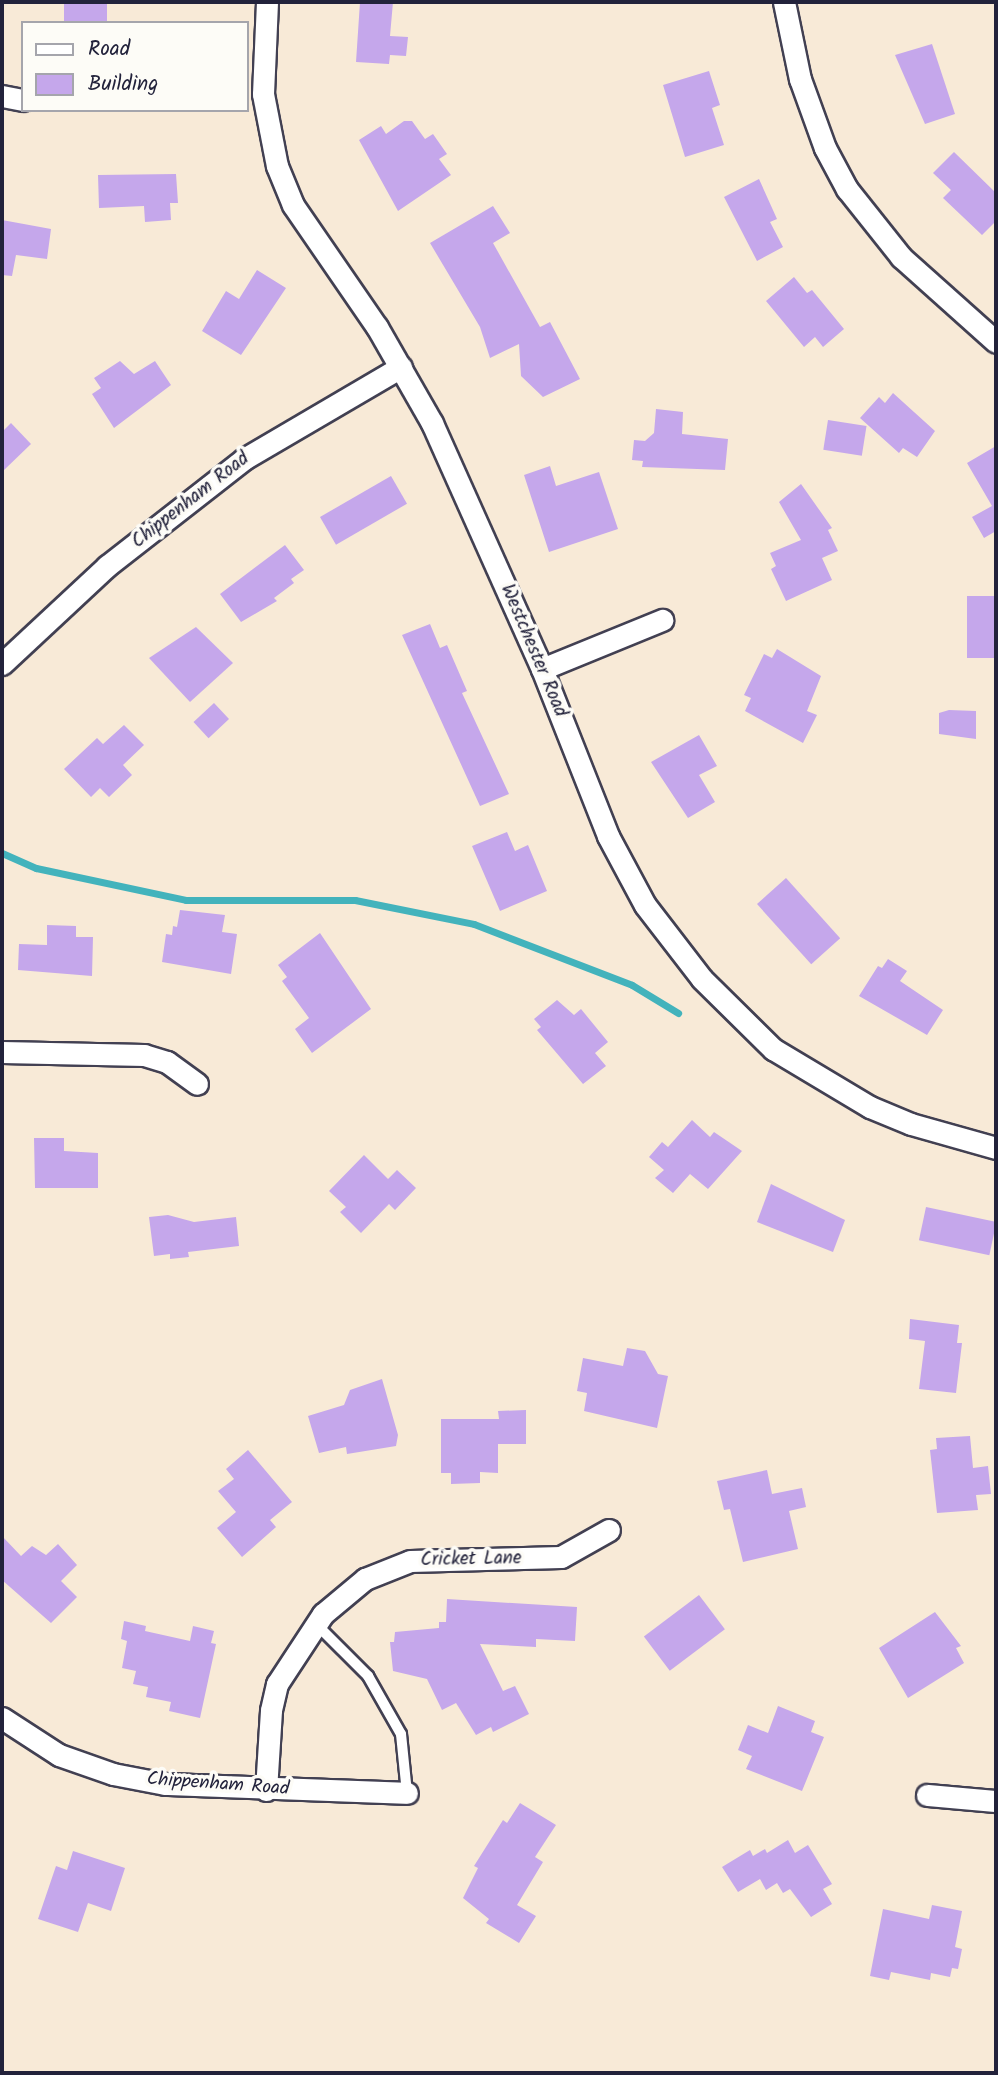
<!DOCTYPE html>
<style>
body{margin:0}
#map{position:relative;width:998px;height:2075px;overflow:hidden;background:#f8ead7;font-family:Kalam,sans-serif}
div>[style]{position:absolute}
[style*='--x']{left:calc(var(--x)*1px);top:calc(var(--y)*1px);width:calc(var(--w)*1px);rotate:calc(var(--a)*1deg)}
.stream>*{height:7px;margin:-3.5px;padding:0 3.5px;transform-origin:3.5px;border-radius:3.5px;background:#43b3bc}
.building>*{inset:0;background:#c5a7eb;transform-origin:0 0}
.roads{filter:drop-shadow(2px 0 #424052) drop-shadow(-2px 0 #424052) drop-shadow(0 2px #424052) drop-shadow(0 -2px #424052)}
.service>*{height:10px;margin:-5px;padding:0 5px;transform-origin:5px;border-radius:5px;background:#fff}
.minor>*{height:21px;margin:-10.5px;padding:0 10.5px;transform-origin:10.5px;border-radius:10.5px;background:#fff}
span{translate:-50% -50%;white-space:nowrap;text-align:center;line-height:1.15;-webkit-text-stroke:7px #fdfcf7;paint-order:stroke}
.street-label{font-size:19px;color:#22223b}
.frame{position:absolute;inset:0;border:4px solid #22223b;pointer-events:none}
.legend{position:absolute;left:21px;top:21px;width:228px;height:91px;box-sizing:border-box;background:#fdfcf7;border:2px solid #a5a5ac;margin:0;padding:9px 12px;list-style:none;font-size:21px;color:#22223b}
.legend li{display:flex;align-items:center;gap:14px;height:35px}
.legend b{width:35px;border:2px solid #a5a5ac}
</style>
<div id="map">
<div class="stream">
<div style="--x:2;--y:853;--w:37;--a:24"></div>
<div style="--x:36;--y:868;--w:153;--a:12"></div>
<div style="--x:186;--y:900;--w:169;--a:0"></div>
<div style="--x:355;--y:900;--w:121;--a:11.4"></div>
<div style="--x:474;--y:924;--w:169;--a:21.1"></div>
<div style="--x:632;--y:985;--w:54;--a:31.3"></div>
</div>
<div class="building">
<div style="left:64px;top:2px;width:43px;height:21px"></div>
<div style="clip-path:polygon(360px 2px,393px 2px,390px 36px,408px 37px,406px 56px,390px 55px,389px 64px,356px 62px)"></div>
<div style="clip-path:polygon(932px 44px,955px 114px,925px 124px,895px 55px)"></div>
<div style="clip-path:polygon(709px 71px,720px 105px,712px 108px,724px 145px,685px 157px,663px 85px)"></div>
<div style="clip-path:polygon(404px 121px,412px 121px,425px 139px,433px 134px,447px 154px,439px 159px,451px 175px,398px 211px,359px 140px,381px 126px,386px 134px)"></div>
<div style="clip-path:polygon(954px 152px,996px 193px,996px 221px,982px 235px,943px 198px,951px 190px,933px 173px)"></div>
<div style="clip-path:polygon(176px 174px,178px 203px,170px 203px,171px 220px,145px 222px,144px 206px,99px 208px,98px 175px)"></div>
<div style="clip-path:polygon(759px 179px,777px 219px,770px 222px,783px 247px,757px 261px,724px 197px)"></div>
<div style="clip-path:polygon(493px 206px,510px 233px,493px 243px,540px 327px,550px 322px,580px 379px,543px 397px,521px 376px,519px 344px,490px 358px,480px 327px,430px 243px)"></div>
<div style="clip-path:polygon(2px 220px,51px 229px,47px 259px,16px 255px,12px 276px,2px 275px)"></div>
<div style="clip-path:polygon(257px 270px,286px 288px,241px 355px,202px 331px,226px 291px,239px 299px)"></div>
<div style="clip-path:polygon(794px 277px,807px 293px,812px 290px,844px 329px,823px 347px,815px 337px,804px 347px,766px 301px)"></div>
<div style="clip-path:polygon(120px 361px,134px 374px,155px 361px,171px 385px,114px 428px,92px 394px,101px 388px,94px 378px)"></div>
<div style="clip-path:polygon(893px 393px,935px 431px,917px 457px,903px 448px,899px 453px,860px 418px,879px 397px,885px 403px)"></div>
<div style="clip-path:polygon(656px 409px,683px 412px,682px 434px,728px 439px,725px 470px,642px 467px,643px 461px,632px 460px,634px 440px,645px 441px,654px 433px)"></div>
<div style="left:828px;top:420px;width:39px;height:30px;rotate:9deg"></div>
<div style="clip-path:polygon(11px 423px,31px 444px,2px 472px,2px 432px)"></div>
<div style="clip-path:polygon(996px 446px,996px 531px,984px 538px,972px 517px,992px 506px,967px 463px)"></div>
<div style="clip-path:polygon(550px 466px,556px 486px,599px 472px,618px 529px,549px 552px,524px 475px)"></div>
<div style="left:391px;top:476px;width:32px;height:82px;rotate:60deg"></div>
<div style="clip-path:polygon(801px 484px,832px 528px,828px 530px,838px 551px,822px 558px,832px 580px,786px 601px,771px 569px,776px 566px,770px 553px,801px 540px,779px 502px)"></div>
<div style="clip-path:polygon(285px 545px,304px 570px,291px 579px,294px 583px,274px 598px,277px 601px,241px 622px,220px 594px)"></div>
<div style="left:996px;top:596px;width:62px;height:29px;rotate:90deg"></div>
<div style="clip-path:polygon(430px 624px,440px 648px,447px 645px,467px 691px,462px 693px,509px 794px,480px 806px,402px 635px)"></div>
<div style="clip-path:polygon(196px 627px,233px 663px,190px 702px,149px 658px)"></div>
<div style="clip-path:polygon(777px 649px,821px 676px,807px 711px,817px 715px,803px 743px,745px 711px,751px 698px,744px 695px,764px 654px,772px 658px)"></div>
<div style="left:214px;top:703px;width:22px;height:28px;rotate:47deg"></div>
<div style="clip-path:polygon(949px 710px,976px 711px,976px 739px,939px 734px,939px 713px)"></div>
<div style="clip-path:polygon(124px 725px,144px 745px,123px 765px,132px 775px,109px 797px,100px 788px,91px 797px,64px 769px,97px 738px,103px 744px)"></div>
<div style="clip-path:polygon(699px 735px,717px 766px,699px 775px,715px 802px,688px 818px,651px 762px)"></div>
<div style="clip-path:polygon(507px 832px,515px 851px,528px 845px,547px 891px,500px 911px,472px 846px)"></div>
<div style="left:786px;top:878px;width:81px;height:39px;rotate:48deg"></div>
<div style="clip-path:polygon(180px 910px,225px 915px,222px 932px,237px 934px,231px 974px,162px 962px,166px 934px,172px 935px,173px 926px,177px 927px)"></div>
<div style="clip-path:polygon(47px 925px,76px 926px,76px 937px,93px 937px,92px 976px,18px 970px,19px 944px,47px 945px)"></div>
<div style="clip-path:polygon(320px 933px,371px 1009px,312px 1053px,295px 1029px,309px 1018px,282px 981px,287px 977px,278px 965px)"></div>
<div style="clip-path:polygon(888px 959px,907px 971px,900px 981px,943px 1010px,927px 1035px,859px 996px,878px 966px,882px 968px)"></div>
<div style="clip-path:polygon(557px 1000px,574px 1015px,581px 1009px,608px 1042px,595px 1053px,606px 1066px,583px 1084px,537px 1030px,541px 1027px,534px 1019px)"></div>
<div style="clip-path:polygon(692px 1120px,710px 1137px,714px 1132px,742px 1151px,708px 1189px,690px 1174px,673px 1193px,655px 1178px,664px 1170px,649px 1157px,662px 1142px,668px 1147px)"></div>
<div style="clip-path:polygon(34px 1138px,64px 1138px,64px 1151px,98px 1153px,98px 1188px,35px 1188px)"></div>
<div style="clip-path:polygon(364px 1155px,388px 1179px,397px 1170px,416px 1188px,395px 1210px,389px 1204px,361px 1233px,340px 1212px,346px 1207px,329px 1191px)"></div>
<div style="clip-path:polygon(771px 1184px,845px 1220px,833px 1252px,757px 1222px)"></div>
<div style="left:926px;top:1207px;width:72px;height:34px;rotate:12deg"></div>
<div style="clip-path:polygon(168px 1215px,194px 1222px,236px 1217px,239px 1246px,188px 1252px,189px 1257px,170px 1259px,170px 1254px,154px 1256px,149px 1217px)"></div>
<div style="clip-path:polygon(910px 1319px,959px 1325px,957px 1343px,962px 1343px,956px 1393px,919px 1389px,925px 1341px,909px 1339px)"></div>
<div style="clip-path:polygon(627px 1348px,645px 1351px,658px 1374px,668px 1376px,657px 1428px,584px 1411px,587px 1393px,577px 1391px,583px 1358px,623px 1366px)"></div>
<div style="clip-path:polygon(382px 1379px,398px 1435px,396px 1446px,347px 1454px,346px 1447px,319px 1453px,308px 1416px,344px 1405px,350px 1390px)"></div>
<div style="clip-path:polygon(526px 1410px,526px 1444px,498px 1444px,498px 1473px,480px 1472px,480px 1483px,451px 1484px,451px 1473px,441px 1473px,441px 1419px,499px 1419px,498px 1411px)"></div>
<div style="clip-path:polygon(970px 1436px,973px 1468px,988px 1466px,991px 1494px,976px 1495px,978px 1510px,937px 1513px,930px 1450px,937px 1449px,936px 1438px)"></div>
<div style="clip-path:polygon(248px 1450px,292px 1502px,270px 1520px,276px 1527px,242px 1557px,217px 1528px,236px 1512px,218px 1491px,234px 1479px,226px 1469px)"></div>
<div style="clip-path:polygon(767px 1470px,772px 1494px,802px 1488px,806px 1507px,789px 1511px,798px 1549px,743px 1562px,730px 1509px,724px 1510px,717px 1481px)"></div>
<div style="clip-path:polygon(2px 1536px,21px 1556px,32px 1546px,46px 1555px,58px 1544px,77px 1565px,61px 1581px,77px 1597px,51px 1623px,2px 1580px)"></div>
<div style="left:699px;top:1595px;width:43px;height:69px;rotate:53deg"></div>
<div style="clip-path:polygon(447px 1599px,577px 1607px,575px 1641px,536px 1639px,536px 1647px,480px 1644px,503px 1691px,515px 1686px,529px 1714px,493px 1732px,491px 1727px,476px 1735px,456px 1703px,442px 1710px,427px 1679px,393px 1671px,390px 1642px,394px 1642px,395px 1632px,439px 1628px,439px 1622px,446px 1622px)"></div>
<div style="clip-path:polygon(935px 1612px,961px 1646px,956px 1648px,964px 1663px,908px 1698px,879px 1648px)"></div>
<div style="clip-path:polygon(124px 1621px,146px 1626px,145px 1631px,190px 1641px,193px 1626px,214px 1631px,211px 1643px,216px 1644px,200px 1718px,169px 1711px,171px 1702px,146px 1697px,148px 1687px,133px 1684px,136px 1671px,122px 1668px,127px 1641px,121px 1639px)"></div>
<div style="clip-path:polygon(778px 1706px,815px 1721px,811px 1732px,824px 1737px,802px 1791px,746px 1769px,752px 1756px,738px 1750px,748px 1725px,768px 1733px)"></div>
<div style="clip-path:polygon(520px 1803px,556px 1825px,535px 1857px,543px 1862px,517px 1905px,536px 1916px,519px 1943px,486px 1923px,489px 1919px,463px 1898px,478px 1868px,474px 1866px,503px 1820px,507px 1823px)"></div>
<div style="clip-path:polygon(788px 1840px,795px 1853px,808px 1845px,832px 1884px,823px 1889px,832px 1904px,811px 1917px,790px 1889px,783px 1893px,777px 1883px,766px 1890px,760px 1879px,738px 1892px,722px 1867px,750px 1850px,753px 1856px,765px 1849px,767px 1853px)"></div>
<div style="clip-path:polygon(73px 1851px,125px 1868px,111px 1911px,88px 1903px,78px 1932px,38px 1919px,56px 1866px,67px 1870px)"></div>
<div style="clip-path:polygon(932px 1905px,962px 1911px,955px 1947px,962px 1949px,958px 1969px,952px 1968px,950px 1977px,931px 1973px,930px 1980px,891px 1972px,889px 1980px,870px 1976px,883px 1909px,929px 1919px)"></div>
</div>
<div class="roads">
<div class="service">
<div style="--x:316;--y:1624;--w:74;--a:45"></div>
<div style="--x:368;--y:1676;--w:67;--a:60.4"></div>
<div style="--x:401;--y:1734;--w:59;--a:84.2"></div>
</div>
<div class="minor">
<div style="--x:267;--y:2;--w:92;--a:92.5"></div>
<div style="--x:263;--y:94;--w:73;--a:79"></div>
<div style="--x:277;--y:166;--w:42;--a:67.7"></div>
<div style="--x:293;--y:205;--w:148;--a:55.5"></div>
<div style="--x:377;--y:327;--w:111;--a:60.2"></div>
<div style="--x:432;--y:423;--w:269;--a:65.9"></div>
<div style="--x:542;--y:669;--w:180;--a:68.4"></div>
<div style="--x:608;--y:836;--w:78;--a:61.8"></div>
<div style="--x:645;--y:905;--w:93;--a:52.4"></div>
<div style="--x:702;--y:979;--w:100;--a:44.6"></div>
<div style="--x:773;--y:1049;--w:113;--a:30.9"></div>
<div style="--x:870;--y:1107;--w:44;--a:22.5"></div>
<div style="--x:911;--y:1124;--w:88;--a:15.8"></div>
<div style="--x:784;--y:2;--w:79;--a:78.3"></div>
<div style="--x:800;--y:79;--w:73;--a:70.1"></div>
<div style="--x:825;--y:148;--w:47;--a:61.8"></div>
<div style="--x:847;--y:189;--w:87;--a:51.5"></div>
<div style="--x:901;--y:257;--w:127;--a:41.8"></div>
<div style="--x:2;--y:96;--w:21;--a:11"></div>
<div style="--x:2;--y:664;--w:144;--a:-43"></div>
<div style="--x:107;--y:566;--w:174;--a:-38"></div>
<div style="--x:244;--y:459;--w:182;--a:-30.4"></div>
<div style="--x:542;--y:669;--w:130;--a:-22.2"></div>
<div style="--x:2;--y:1052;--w:142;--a:1.2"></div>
<div style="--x:144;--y:1055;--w:24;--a:17"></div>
<div style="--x:167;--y:1062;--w:37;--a:36"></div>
<div style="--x:2;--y:1718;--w:68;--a:33"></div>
<div style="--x:59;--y:1755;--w:57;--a:19.4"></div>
<div style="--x:113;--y:1774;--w:53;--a:10.9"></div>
<div style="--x:165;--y:1784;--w:242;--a:2.1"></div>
<div style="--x:266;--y:1790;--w:80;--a:-86.4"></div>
<div style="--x:271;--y:1710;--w:27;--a:-77"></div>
<div style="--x:277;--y:1684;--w:84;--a:-56.7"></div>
<div style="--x:323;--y:1614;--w:55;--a:-39.8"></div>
<div style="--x:365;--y:1579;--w:48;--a:-21.8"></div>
<div style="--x:410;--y:1561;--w:151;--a:-1.5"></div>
<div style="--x:561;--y:1557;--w:55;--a:-29.4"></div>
<div style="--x:927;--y:1795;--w:69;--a:5"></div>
</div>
</div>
<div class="street-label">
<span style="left:191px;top:501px;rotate:-38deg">Chippenham Road</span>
<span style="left:533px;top:651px;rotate:67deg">Westchester Road</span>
<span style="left:471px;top:1560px;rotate:-1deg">Cricket Lane</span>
<span style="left:218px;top:1785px;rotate:4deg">Chippenham Road</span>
</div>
<div class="frame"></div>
<ul class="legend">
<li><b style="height:9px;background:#fff"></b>Road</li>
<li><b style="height:19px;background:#c5a7eb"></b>Building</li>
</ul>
</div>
